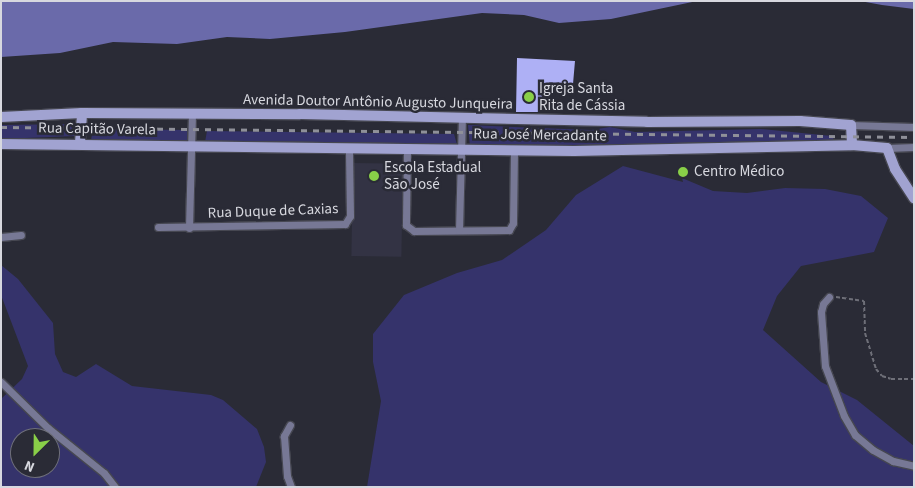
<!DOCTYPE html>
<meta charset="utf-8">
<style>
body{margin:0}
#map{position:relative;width:915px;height:488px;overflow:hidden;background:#2a2b36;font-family:"Source Sans 3",sans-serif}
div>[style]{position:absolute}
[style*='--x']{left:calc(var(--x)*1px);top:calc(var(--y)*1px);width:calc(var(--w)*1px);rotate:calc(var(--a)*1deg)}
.built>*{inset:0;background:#334;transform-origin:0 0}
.green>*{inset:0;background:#35336b}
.water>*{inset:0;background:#6a6aaa}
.building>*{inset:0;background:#aeb0f5}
.path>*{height:2px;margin-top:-1px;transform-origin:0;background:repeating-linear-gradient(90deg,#6e6f78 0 4px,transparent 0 6.5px)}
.roads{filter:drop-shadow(1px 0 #464751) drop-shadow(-1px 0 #464751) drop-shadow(0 1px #464751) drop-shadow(0 -1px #464751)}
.street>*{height:7px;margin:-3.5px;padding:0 3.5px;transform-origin:3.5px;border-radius:3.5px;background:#777895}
.secondary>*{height:10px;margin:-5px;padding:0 5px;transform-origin:5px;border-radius:5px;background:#a1a3d1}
.rail>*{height:2.5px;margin-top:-1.25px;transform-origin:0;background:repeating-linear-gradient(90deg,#8f9099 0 6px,transparent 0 12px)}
.dots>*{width:14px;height:14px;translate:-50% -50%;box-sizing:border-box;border:2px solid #2a2b36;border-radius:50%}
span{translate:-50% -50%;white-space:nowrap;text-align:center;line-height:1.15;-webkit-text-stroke:5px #2a2b36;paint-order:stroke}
.poi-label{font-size:15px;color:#d7d8df}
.left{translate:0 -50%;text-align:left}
.street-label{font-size:15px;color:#d7d8df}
.frame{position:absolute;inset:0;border:2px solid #d7d8df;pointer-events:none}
.north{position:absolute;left:10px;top:428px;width:50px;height:50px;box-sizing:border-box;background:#2a2b36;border:1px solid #6f707a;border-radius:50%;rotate:203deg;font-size:14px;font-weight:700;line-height:20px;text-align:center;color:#d7d8df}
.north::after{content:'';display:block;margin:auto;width:18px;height:22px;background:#89cf48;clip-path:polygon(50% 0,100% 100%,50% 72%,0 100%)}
</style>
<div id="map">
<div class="built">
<div style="left:353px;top:163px;width:50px;height:93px;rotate:1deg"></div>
</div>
<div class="green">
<div style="clip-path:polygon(75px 124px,75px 136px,1px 139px,1px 125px)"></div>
<div style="clip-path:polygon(468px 125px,591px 130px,610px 127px,635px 132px,761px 129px,832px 136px,837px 146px,470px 147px)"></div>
<div style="clip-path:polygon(93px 129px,189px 130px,190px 144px,94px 141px,91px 140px)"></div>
<div style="clip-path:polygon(207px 131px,454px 134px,458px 148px,205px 142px)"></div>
<div style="clip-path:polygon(623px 166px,683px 182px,682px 178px,713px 191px,747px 193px,785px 188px,825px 189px,861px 196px,888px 218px,874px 252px,801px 266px,777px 296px,763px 330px,821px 382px,857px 400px,914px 446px,914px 487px,367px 487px,381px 401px,373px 362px,373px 334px,404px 295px,457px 273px,502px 260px,546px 230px,576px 195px)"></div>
<div style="clip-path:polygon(evenodd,1px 265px,18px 279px,53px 323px,55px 354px,63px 372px,76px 377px,96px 364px,132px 386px,211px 395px,223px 400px,257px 429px,264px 447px,266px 462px,256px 487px,1px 487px,1px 399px,22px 379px,28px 366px,1px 295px,1px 265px,20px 438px,50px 438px,50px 468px,20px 468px,20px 438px)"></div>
</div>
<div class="water">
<div style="clip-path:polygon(1px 1px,697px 1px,611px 19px,559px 23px,524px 15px,482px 13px,345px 32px,270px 39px,227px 37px,177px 44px,113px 42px,60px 53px,1px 57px)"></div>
<div style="clip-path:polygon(860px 1px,914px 1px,914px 9px,882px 5px)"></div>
</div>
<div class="building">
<div style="clip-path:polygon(517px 58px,575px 61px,573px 84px,545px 85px,541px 112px,516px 112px)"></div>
</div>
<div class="path">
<div style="--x:836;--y:297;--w:28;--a:8"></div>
<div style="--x:864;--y:301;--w:32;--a:88"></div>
<div style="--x:865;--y:333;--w:38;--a:73"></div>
<div style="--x:876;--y:369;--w:9;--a:49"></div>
<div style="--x:882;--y:376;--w:9;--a:18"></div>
<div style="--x:891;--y:379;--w:23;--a:0"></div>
</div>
<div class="roads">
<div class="street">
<div style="--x:851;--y:125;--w:63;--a:1.8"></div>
<div style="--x:887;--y:148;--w:27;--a:-2"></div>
<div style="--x:407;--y:149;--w:76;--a:90.8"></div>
<div style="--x:406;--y:225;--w:10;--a:37"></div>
<div style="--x:414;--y:231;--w:95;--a:-0.6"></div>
<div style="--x:509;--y:230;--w:8;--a:-60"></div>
<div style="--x:513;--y:223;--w:73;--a:-89.2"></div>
<div style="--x:158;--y:227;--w:187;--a:-0.9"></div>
<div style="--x:345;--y:224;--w:9;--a:-58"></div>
<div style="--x:350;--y:216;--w:67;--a:-90.9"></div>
<div style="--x:189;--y:228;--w:115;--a:-88.5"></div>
<div style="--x:459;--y:230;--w:111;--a:-88.5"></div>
<div style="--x:1;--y:237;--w:20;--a:-6"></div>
<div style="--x:829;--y:297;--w:9;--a:131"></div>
<div style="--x:823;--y:304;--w:8;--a:104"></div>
<div style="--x:821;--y:312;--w:54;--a:85.8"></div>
<div style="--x:825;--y:366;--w:53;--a:69.2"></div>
<div style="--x:844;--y:416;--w:22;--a:60"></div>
<div style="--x:855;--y:435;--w:23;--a:40"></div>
<div style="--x:873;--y:450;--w:23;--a:29"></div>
<div style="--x:893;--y:461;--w:22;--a:13"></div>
<div style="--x:1;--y:382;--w:66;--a:44.4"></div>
<div style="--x:48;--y:428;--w:72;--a:38.8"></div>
<div style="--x:104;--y:473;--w:18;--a:52"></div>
<div style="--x:290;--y:425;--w:13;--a:119"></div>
<div style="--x:284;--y:436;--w:40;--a:85.7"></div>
<div style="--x:287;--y:476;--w:12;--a:70"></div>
</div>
<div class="secondary">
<div style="--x:1;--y:117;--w:81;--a:-2.8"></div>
<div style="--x:82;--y:113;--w:218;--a:0.3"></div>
<div style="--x:300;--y:114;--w:347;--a:1.3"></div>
<div style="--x:647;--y:122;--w:153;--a:-0.4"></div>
<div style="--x:800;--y:121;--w:51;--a:4.5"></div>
<div style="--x:851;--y:125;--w:20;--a:87"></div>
<div style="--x:80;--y:143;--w:30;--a:-86"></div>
<div style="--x:1;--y:144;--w:573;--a:0.7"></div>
<div style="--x:574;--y:151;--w:278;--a:-1.2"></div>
<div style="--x:852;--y:145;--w:35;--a:5"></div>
<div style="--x:887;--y:148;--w:22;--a:69"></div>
<div style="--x:895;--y:169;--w:35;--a:57"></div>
</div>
</div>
<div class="rail">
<div style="--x:1;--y:127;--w:913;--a:0.63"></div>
</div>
<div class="dots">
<div style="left:529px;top:97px;background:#89cf48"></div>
<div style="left:683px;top:172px;background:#89cf48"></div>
<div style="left:374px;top:176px;background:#89cf48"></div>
</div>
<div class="poi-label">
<span class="left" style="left:539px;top:97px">Igreja Santa<br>Rita de Cássia</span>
<span class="left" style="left:384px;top:176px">Escola Estadual<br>São José</span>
<span class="left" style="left:694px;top:172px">Centro Médico</span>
</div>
<div class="street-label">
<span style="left:378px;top:102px;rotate:1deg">Avenida Doutor Antônio Augusto Junqueira</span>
<span style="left:97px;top:129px;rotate:1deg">Rua Capitão Varela</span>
<span style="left:540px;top:135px;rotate:1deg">Rua José Mercadante</span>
<span style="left:273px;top:211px;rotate:-2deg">Rua Duque de Caxias</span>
</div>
<div class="frame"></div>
<div class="north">N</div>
</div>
